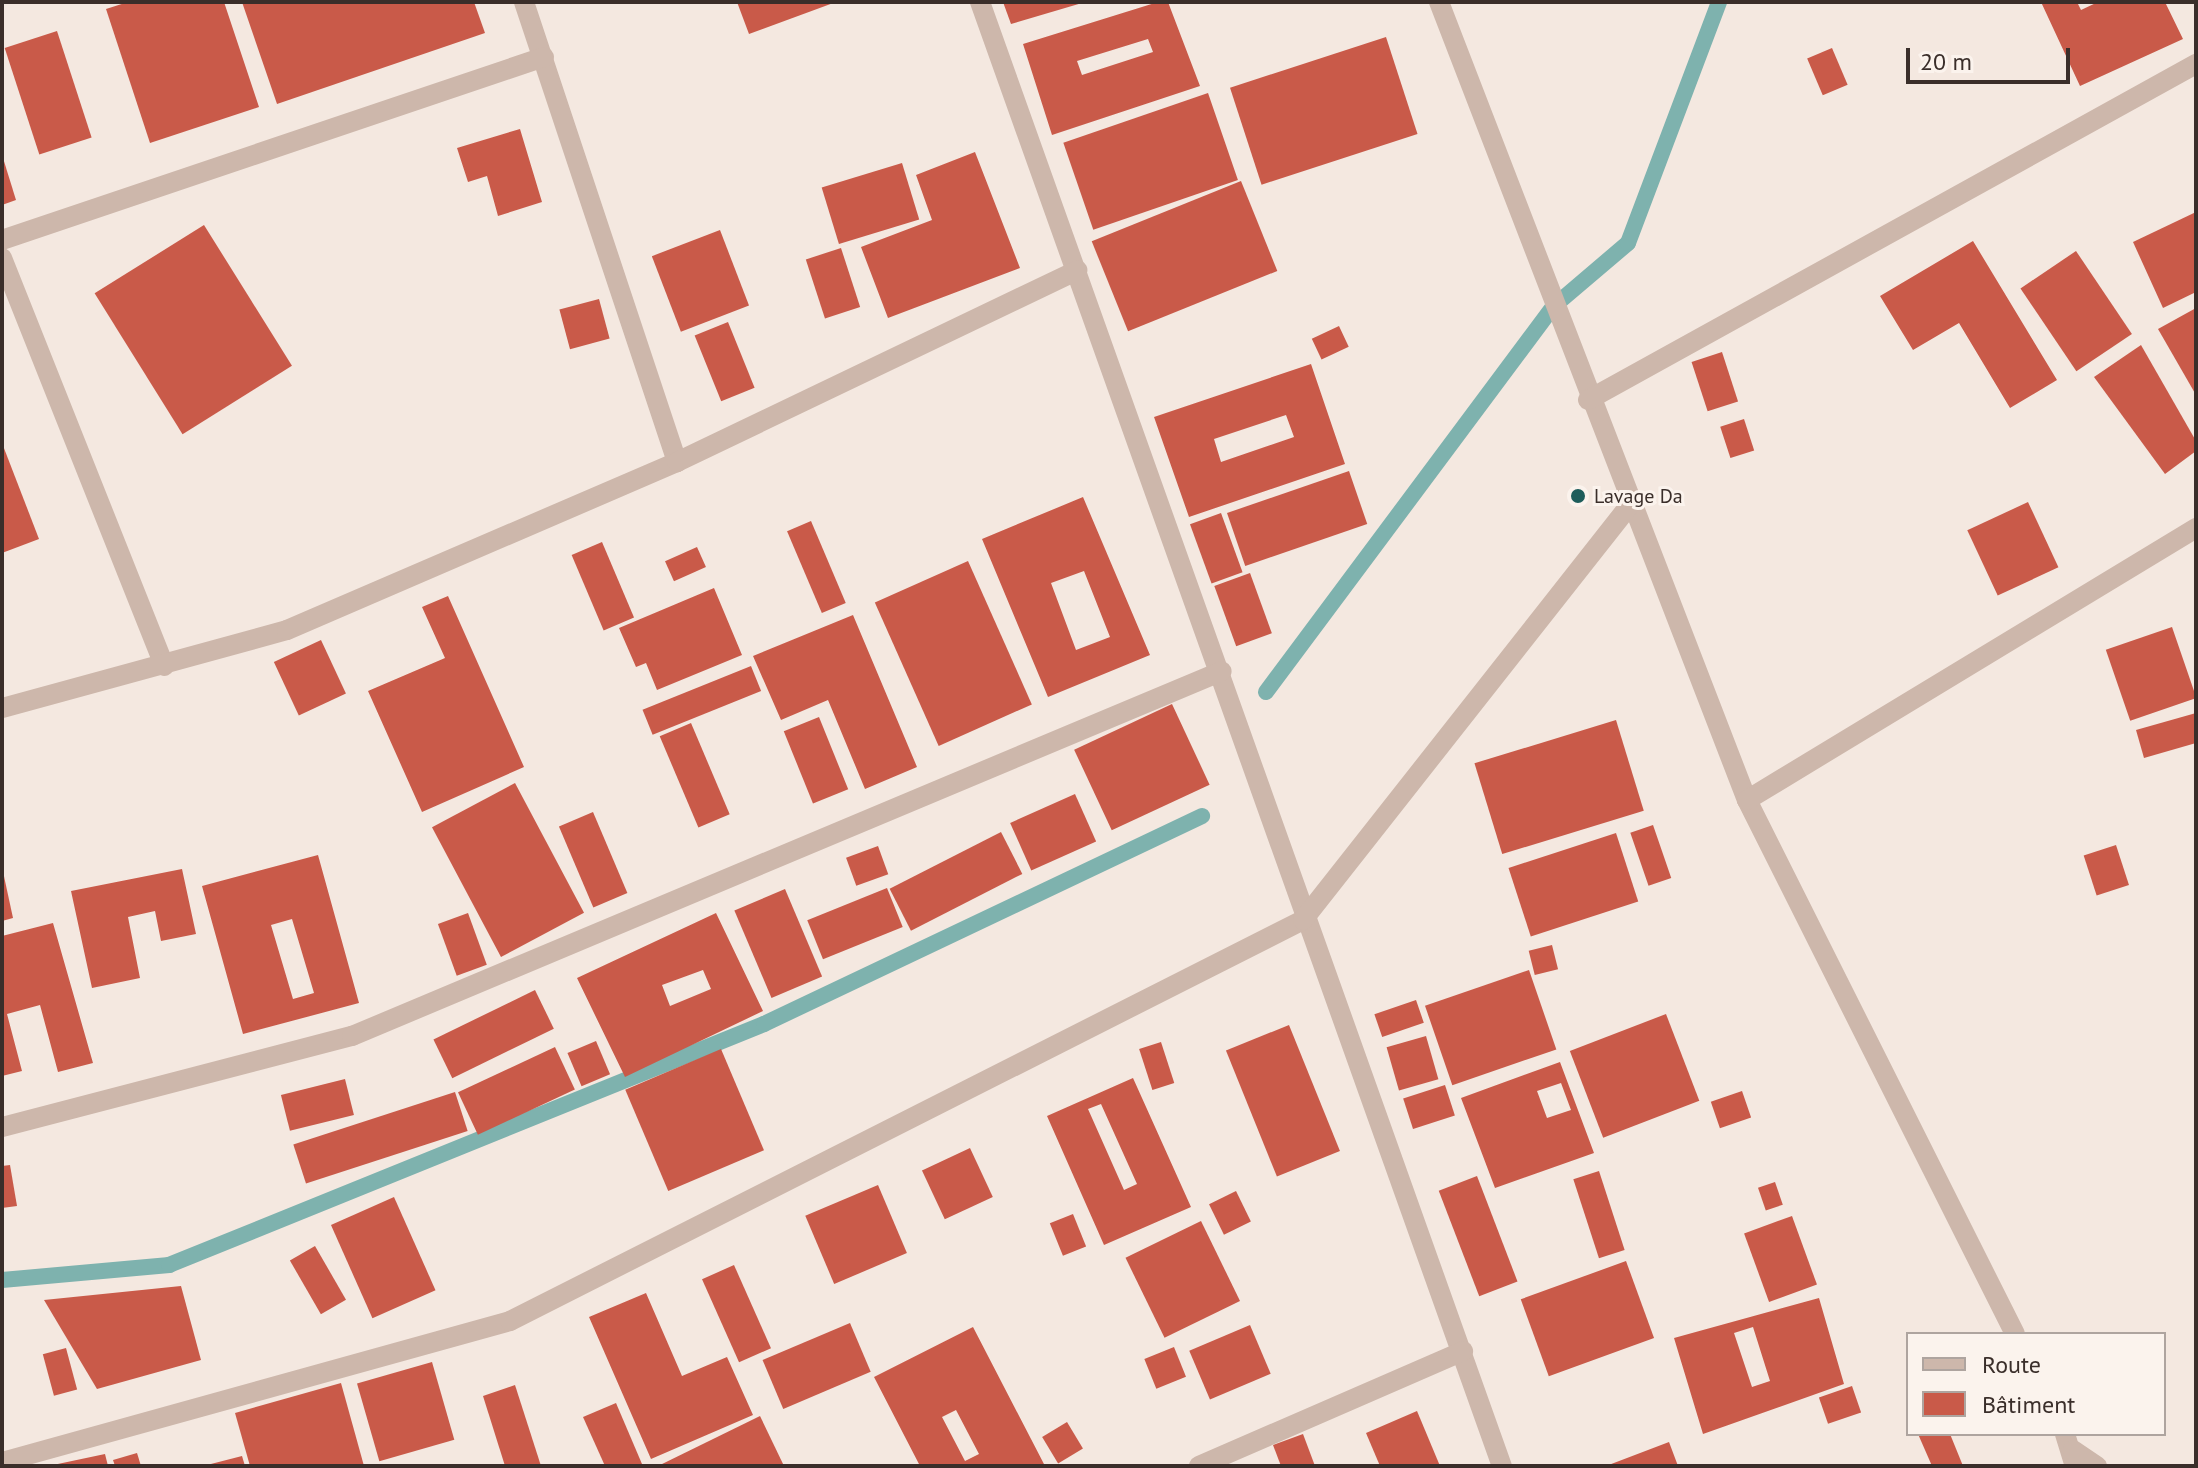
<!DOCTYPE html>
<meta charset="utf-8">
<style>
body{margin:0}
#map{position:relative;width:2198px;height:1468px;overflow:hidden;background:#f4e8e0;font-family:"PT Sans",sans-serif}
div>[style]{position:absolute}
[style*='--x']{left:calc(var(--x)*1px);top:calc(var(--y)*1px);width:calc(var(--w)*1px);rotate:calc(var(--a)*1deg)}
.stream>*{height:16px;margin:-8px;padding:0 8px;transform-origin:8px;border-radius:8px;background:#7eb2ae}
.building>*{inset:0;background:#c95a49;transform-origin:0 0}
.minor>*{height:20px;margin:-10px;padding:0 10px;transform-origin:10px;border-radius:10px;background:#cdb7ab}
.dots>*{width:22px;height:22px;translate:-50% -50%;box-sizing:border-box;border:4px solid #fbf3ed;border-radius:50%}
span{translate:-50% -50%;white-space:nowrap;text-align:center;line-height:1.15;-webkit-text-stroke:6px #fbf3ed;paint-order:stroke}
.poi-label{font-size:20px;color:#3a2e2a}
.left{translate:0 -50%;text-align:left}
.frame{position:absolute;inset:0;border:4px solid #3a2e2a;pointer-events:none}
.legend{position:absolute;left:1906px;top:1332px;width:260px;height:104px;box-sizing:border-box;background:#fbf3ed;border:2px solid #aea49f;margin:0;padding:10px 14px;list-style:none;font-size:24px;color:#3a2e2a}
.legend li{display:flex;align-items:center;gap:16px;height:40px}
.legend b{width:40px;border:2px solid #aea49f}
.scale{position:absolute;left:1906px;top:48px;width:164px;height:36px;box-sizing:border-box;border:4px solid #3a2e2a;border-top:0;padding-left:10px;font-size:24px;line-height:28px;white-space:nowrap;color:#3a2e2a;-webkit-text-stroke:6px #fbf3ed;paint-order:stroke}
</style>
<div id="map">
<div class="stream">
<div style="--x:1266;--y:692;--w:482;--a:-53.3"></div>
<div style="--x:1554;--y:306;--w:97;--a:-40.4"></div>
<div style="--x:1628;--y:243;--w:258;--a:-69.3"></div>
<div style="--x:2;--y:1280;--w:168;--a:-5.1"></div>
<div style="--x:169;--y:1265;--w:642;--a:-22.05"></div>
<div style="--x:764;--y:1024;--w:485;--a:-25.4"></div>
</div>
<div class="building">
<div style="clip-path:polygon(128px 2px,224px 2px,259px 107px,150px 143px,106px 9px)"></div>
<div style="clip-path:polygon(242px 2px,474px 2px,485px 33px,277px 104px)"></div>
<div style="clip-path:polygon(737px 2px,836px 2px,749px 34px)"></div>
<div style="clip-path:polygon(1003px 2px,1082px 2px,1082px 3px,1011px 24px)"></div>
<div style="clip-path:polygon(evenodd,1158px 2px,1168px 2px,1200px 86px,1052px 135px,1023px 44px,1158px 2px,1148px 39px,1153px 52px,1082px 75px,1077px 61px,1148px 39px)"></div>
<div style="clip-path:polygon(2041px 2px,2077px 2px,2081px 10px,2098px 2px,2165px 2px,2183px 39px,2080px 86px)"></div>
<div style="left:57px;top:31px;width:112px;height:55px;rotate:72deg"></div>
<div style="left:1386px;top:37px;width:102px;height:164px;rotate:72deg"></div>
<div style="left:1832px;top:48px;width:40px;height:27px;rotate:67deg"></div>
<div style="left:1208px;top:93px;width:92px;height:153px;rotate:71deg"></div>
<div style="clip-path:polygon(520px 129px,542px 202px,498px 216px,487px 176px,468px 182px,457px 148px)"></div>
<div style="clip-path:polygon(975px 152px,1020px 268px,888px 318px,861px 247px,932px 220px,916px 175px)"></div>
<div style="clip-path:polygon(3px 158px,16px 200px,2px 205px,2px 159px)"></div>
<div style="left:902px;top:163px;width:59px;height:84px;rotate:73deg"></div>
<div style="left:1241px;top:181px;width:97px;height:161px;rotate:68deg"></div>
<div style="clip-path:polygon(2196px 212px,2196px 292px,2163px 308px,2133px 242px)"></div>
<div style="left:204px;top:225px;width:166px;height:129px;rotate:58deg"></div>
<div style="left:720px;top:230px;width:81px;height:73px;rotate:69deg"></div>
<div style="clip-path:polygon(1973px 241px,2057px 380px,2010px 408px,1959px 323px,1913px 350px,1880px 296px)"></div>
<div style="left:841px;top:248px;width:62px;height:37px;rotate:72deg"></div>
<div style="left:2076px;top:251px;width:100px;height:67px;rotate:56deg"></div>
<div style="left:599px;top:299px;width:41px;height:41px;rotate:75deg"></div>
<div style="clip-path:polygon(2196px 308px,2196px 395px,2158px 329px)"></div>
<div style="left:728px;top:322px;width:71px;height:36px;rotate:68deg"></div>
<div style="left:1339px;top:326px;width:23px;height:30px;rotate:65deg"></div>
<div style="clip-path:polygon(2141px 345px,2196px 441px,2196px 451px,2165px 474px,2094px 377px)"></div>
<div style="left:1722px;top:352px;width:52px;height:32px;rotate:72deg"></div>
<div style="clip-path:polygon(evenodd,1311px 364px,1345px 464px,1189px 517px,1154px 417px,1311px 364px,1286px 415px,1294px 437px,1221px 462px,1214px 439px,1286px 415px)"></div>
<div style="left:1744px;top:419px;width:33px;height:25px;rotate:72deg"></div>
<div style="clip-path:polygon(2px 443px,39px 539px,2px 553px)"></div>
<div style="left:1349px;top:471px;width:56px;height:129px;rotate:71deg"></div>
<div style="clip-path:polygon(evenodd,1083px 497px,1150px 655px,1048px 697px,982px 539px,1083px 497px,1084px 571px,1110px 637px,1076px 650px,1051px 583px,1084px 571px)"></div>
<div style="left:2028px;top:502px;width:72px;height:67px;rotate:65deg"></div>
<div style="left:1221px;top:513px;width:63px;height:33px;rotate:70deg"></div>
<div style="left:811px;top:521px;width:89px;height:26px;rotate:67deg"></div>
<div style="left:602px;top:542px;width:82px;height:33px;rotate:67deg"></div>
<div style="left:697px;top:547px;width:22px;height:35px;rotate:66deg"></div>
<div style="left:968px;top:561px;width:157px;height:102px;rotate:66deg"></div>
<div style="left:1250px;top:573px;width:64px;height:38px;rotate:70deg"></div>
<div style="clip-path:polygon(714px 588px,742px 655px,657px 690px,646px 663px,636px 667px,619px 628px)"></div>
<div style="clip-path:polygon(448px 596px,524px 767px,422px 812px,368px 691px,445px 658px,422px 607px)"></div>
<div style="clip-path:polygon(853px 615px,917px 767px,865px 789px,828px 700px,781px 720px,753px 656px)"></div>
<div style="left:2172px;top:627px;width:75px;height:70px;rotate:71deg"></div>
<div style="left:321px;top:640px;width:59px;height:52px;rotate:65deg"></div>
<div style="left:751px;top:666px;width:27px;height:117px;rotate:68deg"></div>
<div style="left:1172px;top:704px;width:89px;height:108px;rotate:65deg"></div>
<div style="clip-path:polygon(2196px 713px,2196px 743px,2144px 758px,2136px 730px)"></div>
<div style="left:819px;top:717px;width:78px;height:38px;rotate:68deg"></div>
<div style="left:1616px;top:720px;width:95px;height:148px;rotate:73deg"></div>
<div style="left:691px;top:723px;width:99px;height:34px;rotate:67deg"></div>
<div style="left:515px;top:783px;width:147px;height:94px;rotate:62deg"></div>
<div style="left:1075px;top:794px;width:52px;height:71px;rotate:66deg"></div>
<div style="left:593px;top:812px;width:88px;height:37px;rotate:67deg"></div>
<div style="left:1653px;top:825px;width:56px;height:24px;rotate:71deg"></div>
<div style="left:1001px;top:832px;width:47px;height:125px;rotate:63deg"></div>
<div style="left:1616px;top:833px;width:72px;height:113px;rotate:72deg"></div>
<div style="left:2116px;top:845px;width:42px;height:34px;rotate:72deg"></div>
<div style="left:878px;top:846px;width:30px;height:34px;rotate:70deg"></div>
<div style="clip-path:polygon(evenodd,318px 855px,359px 1003px,243px 1034px,202px 886px,318px 855px,292px 919px,314px 993px,293px 999px,271px 925px,292px 919px)"></div>
<div style="clip-path:polygon(2px 867px,13px 918px,2px 921px)"></div>
<div style="clip-path:polygon(182px 869px,196px 934px,161px 941px,155px 911px,128px 917px,140px 978px,92px 988px,71px 891px)"></div>
<div style="left:887px;top:888px;width:42px;height:86px;rotate:68deg"></div>
<div style="left:785px;top:889px;width:95px;height:55px;rotate:67deg"></div>
<div style="left:468px;top:913px;width:55px;height:32px;rotate:70deg"></div>
<div style="clip-path:polygon(evenodd,716px 913px,763px 1011px,625px 1077px,577px 978px,716px 913px,703px 970px,711px 989px,670px 1006px,662px 985px,703px 970px)"></div>
<div style="clip-path:polygon(53px 923px,93px 1063px,58px 1072px,40px 1005px,7px 1014px,22px 1071px,2px 1076px,2px 936px)"></div>
<div style="left:1552px;top:945px;width:25px;height:24px;rotate:76deg"></div>
<div style="left:1529px;top:970px;width:84px;height:110px;rotate:71deg"></div>
<div style="left:535px;top:990px;width:43px;height:113px;rotate:64deg"></div>
<div style="left:1416px;top:1000px;width:24px;height:44px;rotate:71deg"></div>
<div style="left:1666px;top:1014px;width:93px;height:103px;rotate:69deg"></div>
<div style="left:1289px;top:1025px;width:136px;height:68px;rotate:68deg"></div>
<div style="left:1426px;top:1036px;width:45px;height:41px;rotate:74deg"></div>
<div style="left:596px;top:1041px;width:36px;height:31px;rotate:67deg"></div>
<div style="left:1161px;top:1042px;width:43px;height:23px;rotate:72deg"></div>
<div style="left:555px;top:1047px;width:47px;height:107px;rotate:65deg"></div>
<div style="left:721px;top:1049px;width:110px;height:104px;rotate:67deg"></div>
<div style="clip-path:polygon(evenodd,1560px 1062px,1594px 1153px,1495px 1188px,1461px 1098px,1560px 1062px,1561px 1083px,1571px 1110px,1547px 1118px,1537px 1091px,1561px 1083px)"></div>
<div style="clip-path:polygon(evenodd,1133px 1078px,1191px 1207px,1104px 1245px,1047px 1116px,1133px 1078px,1101px 1104px,1137px 1184px,1124px 1190px,1088px 1109px,1101px 1104px)"></div>
<div style="left:345px;top:1079px;width:37px;height:66px;rotate:76deg"></div>
<div style="left:1445px;top:1085px;width:32px;height:44px;rotate:72deg"></div>
<div style="left:1742px;top:1091px;width:28px;height:33px;rotate:71deg"></div>
<div style="left:455px;top:1092px;width:41px;height:170px;rotate:72deg"></div>
<div style="left:970px;top:1148px;width:54px;height:53px;rotate:65deg"></div>
<div style="clip-path:polygon(10px 1165px,17px 1206px,2px 1208px,2px 1166px)"></div>
<div style="left:1599px;top:1171px;width:83px;height:27px;rotate:72deg"></div>
<div style="left:1477px;top:1176px;width:113px;height:41px;rotate:69deg"></div>
<div style="left:1775px;top:1182px;width:24px;height:18px;rotate:71deg"></div>
<div style="left:878px;top:1185px;width:74px;height:79px;rotate:67deg"></div>
<div style="left:1236px;top:1191px;width:34px;height:30px;rotate:64deg"></div>
<div style="left:394px;top:1197px;width:102px;height:69px;rotate:66deg"></div>
<div style="left:1073px;top:1214px;width:35px;height:25px;rotate:68deg"></div>
<div style="left:1792px;top:1216px;width:73px;height:51px;rotate:70deg"></div>
<div style="left:1201px;top:1221px;width:89px;height:84px;rotate:64deg"></div>
<div style="left:315px;top:1246px;width:62px;height:29px;rotate:60deg"></div>
<div style="left:1626px;top:1261px;width:82px;height:112px;rotate:70deg"></div>
<div style="left:734px;top:1265px;width:91px;height:35px;rotate:66deg"></div>
<div style="clip-path:polygon(181px 1286px,201px 1360px,97px 1389px,44px 1300px)"></div>
<div style="clip-path:polygon(646px 1293px,682px 1376px,727px 1357px,753px 1415px,651px 1459px,589px 1317px)"></div>
<div style="clip-path:polygon(evenodd,1819px 1298px,1844px 1384px,1703px 1434px,1674px 1338px,1819px 1298px,1753px 1327px,1770px 1381px,1752px 1387px,1734px 1333px,1753px 1327px)"></div>
<div style="left:850px;top:1323px;width:53px;height:95px;rotate:67deg"></div>
<div style="left:1250px;top:1325px;width:53px;height:66px;rotate:67deg"></div>
<div style="clip-path:polygon(evenodd,973px 1327px,1045px 1466px,920px 1466px,874px 1377px,973px 1327px,956px 1410px,979px 1454px,965px 1461px,942px 1417px,956px 1410px)"></div>
<div style="left:1174px;top:1347px;width:32px;height:32px;rotate:68deg"></div>
<div style="left:66px;top:1348px;width:43px;height:24px;rotate:75deg"></div>
<div style="left:432px;top:1362px;width:81px;height:78px;rotate:74deg"></div>
<div style="clip-path:polygon(341px 1383px,364px 1466px,250px 1466px,235px 1413px)"></div>
<div style="clip-path:polygon(515px 1385px,541px 1466px,505px 1466px,483px 1396px)"></div>
<div style="left:1852px;top:1386px;width:28px;height:35px;rotate:71deg"></div>
<div style="clip-path:polygon(616px 1403px,642px 1464px,637px 1466px,605px 1466px,583px 1417px)"></div>
<div style="clip-path:polygon(1417px 1411px,1440px 1466px,1380px 1466px,1366px 1433px)"></div>
<div style="clip-path:polygon(760px 1416px,784px 1466px,658px 1466px)"></div>
<div style="left:1067px;top:1422px;width:31px;height:29px;rotate:59deg"></div>
<div style="clip-path:polygon(1303px 1434px,1315px 1466px,1281px 1466px,1273px 1445px)"></div>
<div style="clip-path:polygon(1918px 1434px,1950px 1434px,1963px 1466px,1932px 1466px)"></div>
<div style="clip-path:polygon(1669px 1442px,1678px 1466px,1606px 1466px)"></div>
<div style="clip-path:polygon(137px 1453px,141px 1466px,115px 1466px,113px 1460px)"></div>
<div style="clip-path:polygon(105px 1454px,108px 1466px,53px 1466px,53px 1465px)"></div>
<div style="clip-path:polygon(242px 1456px,245px 1466px,207px 1466px,207px 1465px)"></div>
</div>
<div class="minor">
<div style="--x:524;--y:2;--w:485;--a:71.6"></div>
<div style="--x:980;--y:2;--w:1554;--a:70.38"></div>
<div style="--x:1439;--y:2;--w:855;--a:68.9"></div>
<div style="--x:1747;--y:800;--w:597;--a:63.35"></div>
<div style="--x:2;--y:240;--w:572;--a:-18.66"></div>
<div style="--x:2;--y:258;--w:439;--a:68.3"></div>
<div style="--x:1588;--y:400;--w:695;--a:-28.93"></div>
<div style="--x:2;--y:708;--w:295;--a:-15.3"></div>
<div style="--x:287;--y:630;--w:425;--a:-23.3"></div>
<div style="--x:677;--y:462;--w:444;--a:-25.6"></div>
<div style="--x:1747;--y:800;--w:525;--a:-31.21"></div>
<div style="--x:2;--y:1127;--w:362;--a:-14.6"></div>
<div style="--x:352;--y:1036;--w:943;--a:-22.76"></div>
<div style="--x:2065;--y:1434;--w:34;--a:73"></div>
<div style="--x:2073;--y:1450;--w:29;--a:34"></div>
<div style="--x:2;--y:1462;--w:527;--a:-15.51"></div>
<div style="--x:510;--y:1321;--w:889;--a:-26.82"></div>
<div style="--x:1303;--y:920;--w:527;--a:-51.78"></div>
<div style="--x:1199;--y:1466;--w:288;--a:-23.5"></div>
</div>
<div class="dots">
<div style="left:1578px;top:496px;background:#1e5d5b"></div>
</div>
<div class="poi-label">
<span class="left" style="left:1594px;top:496px">Lavage Da</span>
</div>
<div class="frame"></div>
<ul class="legend">
<li><b style="height:10px;background:#cdb7ab"></b>Route</li>
<li><b style="height:22px;background:#c95a49"></b>Bâtiment</li>
</ul>
<div class="scale">20 m</div>
</div>
